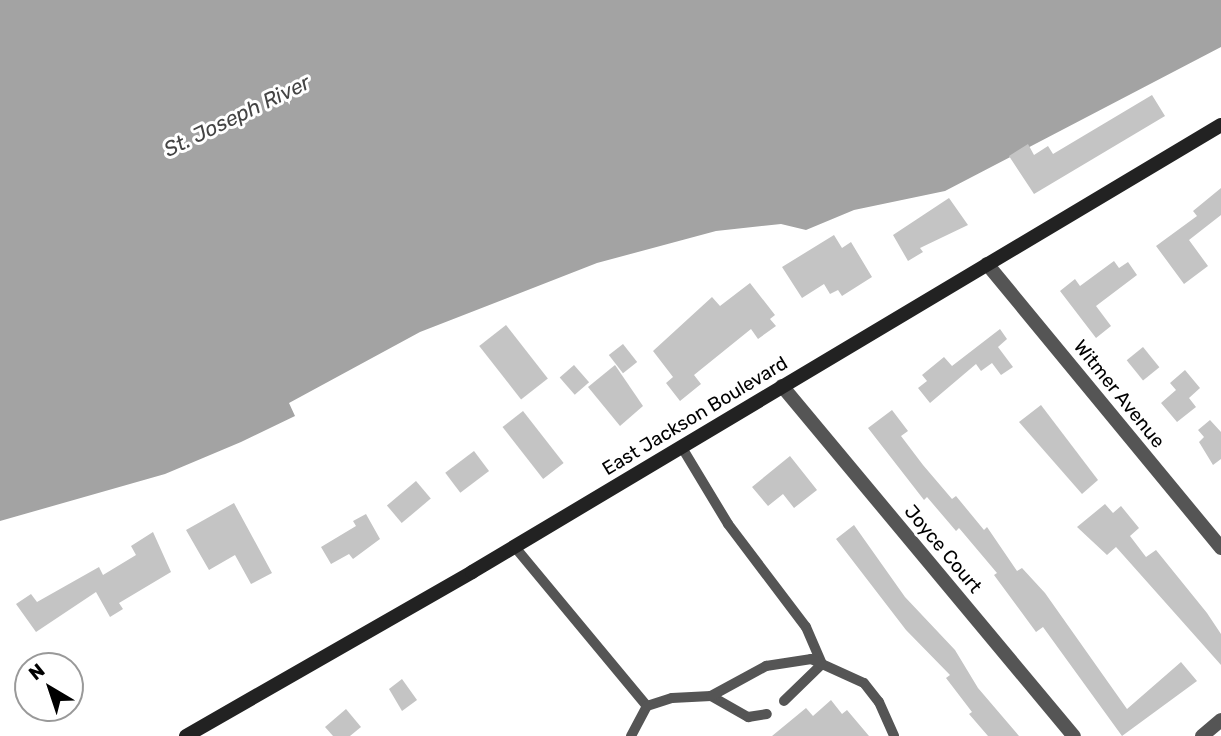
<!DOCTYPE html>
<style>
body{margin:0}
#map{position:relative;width:1221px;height:736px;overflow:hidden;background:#fff;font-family:Rubik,sans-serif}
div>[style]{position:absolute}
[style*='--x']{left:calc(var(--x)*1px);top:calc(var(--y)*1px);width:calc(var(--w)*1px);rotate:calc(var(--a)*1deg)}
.water>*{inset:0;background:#a3a3a3}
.building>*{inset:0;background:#c4c4c4;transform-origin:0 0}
.lane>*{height:10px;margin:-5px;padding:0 5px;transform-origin:5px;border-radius:5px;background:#555}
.street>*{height:14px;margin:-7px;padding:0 7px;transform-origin:7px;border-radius:7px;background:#555}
.secondary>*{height:14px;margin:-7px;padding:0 7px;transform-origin:7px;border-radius:7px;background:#222}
span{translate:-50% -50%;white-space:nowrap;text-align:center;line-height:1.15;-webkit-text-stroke:6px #fff;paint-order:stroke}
.street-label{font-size:19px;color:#000}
.water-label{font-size:21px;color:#444;font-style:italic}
.north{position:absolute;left:14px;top:652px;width:70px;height:70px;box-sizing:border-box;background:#fff;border:2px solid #999;border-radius:50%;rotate:321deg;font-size:19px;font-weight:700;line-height:28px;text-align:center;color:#000}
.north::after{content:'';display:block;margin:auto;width:24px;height:32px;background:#000;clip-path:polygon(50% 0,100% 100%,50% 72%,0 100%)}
</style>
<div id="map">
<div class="water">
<div style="clip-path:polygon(0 0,1221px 0,1221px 47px,945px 191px,854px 210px,806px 230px,781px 224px,716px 231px,597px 263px,420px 332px,289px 403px,295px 416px,241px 442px,165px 474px,0 521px)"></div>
</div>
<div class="building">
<div style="clip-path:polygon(1152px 95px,1165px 116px,1034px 194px,1009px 156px,1028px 144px,1034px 155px,1048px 146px,1053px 154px)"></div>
<div style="clip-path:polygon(1221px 188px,1221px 215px,1189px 240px,1208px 266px,1184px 284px,1156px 246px,1197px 216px,1193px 211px)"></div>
<div style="clip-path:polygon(949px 198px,968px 225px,920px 248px,923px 252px,908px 261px,893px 235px)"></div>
<div style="clip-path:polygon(834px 235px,842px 248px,851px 242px,872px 277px,842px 296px,838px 290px,830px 294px,824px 284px,802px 298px,782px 267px)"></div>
<div style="clip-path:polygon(1114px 261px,1119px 268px,1128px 262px,1137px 275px,1096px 306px,1111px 326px,1096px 338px,1060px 291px,1075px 279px,1080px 286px)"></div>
<div style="clip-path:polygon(750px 283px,775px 315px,770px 319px,776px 326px,758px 339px,751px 329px,694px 375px,701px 384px,680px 401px,666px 383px,673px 377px,653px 351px,712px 297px,720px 306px)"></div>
<div style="left:506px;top:325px;width:68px;height:34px;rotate:52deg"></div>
<div style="clip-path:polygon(1000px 329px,1007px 339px,998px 347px,1013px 367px,1001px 375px,992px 363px,981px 371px,976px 364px,930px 403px,918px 388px,927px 381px,922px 375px,944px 357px,952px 366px)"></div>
<div style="left:623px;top:344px;width:23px;height:18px;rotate:52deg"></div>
<div style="left:1143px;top:347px;width:26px;height:21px;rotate:51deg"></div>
<div style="left:574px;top:365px;width:23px;height:19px;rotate:49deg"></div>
<div style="clip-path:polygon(615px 365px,643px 406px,620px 426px,588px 387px)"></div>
<div style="clip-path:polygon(1185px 370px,1200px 388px,1189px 398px,1196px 407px,1177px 422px,1161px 403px,1176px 390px,1170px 383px)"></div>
<div style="clip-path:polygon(1041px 405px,1098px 480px,1082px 494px,1019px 422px)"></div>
<div style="clip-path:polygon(892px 410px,908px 431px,901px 436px,923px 465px,952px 499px,956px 496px,984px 530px,987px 527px,1017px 571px,1022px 568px,1045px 593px,1127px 709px,1181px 662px,1197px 681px,1122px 736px,1043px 627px,1036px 632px,994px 575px,997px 573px,959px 528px,956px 531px,927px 497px,924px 500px,868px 428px)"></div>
<div style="left:523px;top:411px;width:66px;height:26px;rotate:52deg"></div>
<div style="clip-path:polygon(1210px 420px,1221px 432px,1221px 459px,1213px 465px,1199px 442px,1204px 437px,1198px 430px)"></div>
<div style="left:474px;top:451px;width:25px;height:36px;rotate:53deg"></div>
<div style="clip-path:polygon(790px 456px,817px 490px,794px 508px,783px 494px,768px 506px,752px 487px)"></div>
<div style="left:416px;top:481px;width:23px;height:38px;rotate:50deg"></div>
<div style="clip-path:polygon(234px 503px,272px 573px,251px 584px,235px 555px,209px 570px,186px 530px)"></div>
<div style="clip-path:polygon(1105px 504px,1113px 513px,1121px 506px,1139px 528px,1130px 536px,1146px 557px,1156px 550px,1207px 613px,1221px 634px,1221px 665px,1116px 547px,1107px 555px,1077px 527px)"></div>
<div style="clip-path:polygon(366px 514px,380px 539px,353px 559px,349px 554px,331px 564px,321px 547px,356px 526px,353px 521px)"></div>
<div style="clip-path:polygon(854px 525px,905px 597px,955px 650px,978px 688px,1019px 736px,988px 736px,969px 714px,972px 712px,946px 678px,950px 675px,906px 630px,836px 539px)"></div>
<div style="clip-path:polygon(153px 532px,171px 572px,119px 603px,123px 609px,110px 617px,96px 592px,36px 632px,16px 604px,31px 594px,37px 602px,99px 567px,103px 575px,136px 555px,131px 546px)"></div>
<div style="clip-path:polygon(402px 679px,417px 700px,402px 711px,389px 689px)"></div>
<div style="clip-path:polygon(831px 700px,842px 714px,847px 710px,869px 736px,772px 736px,806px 708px,813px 716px)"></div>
<div style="clip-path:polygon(346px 709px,361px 727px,350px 736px,333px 736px,325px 727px)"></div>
</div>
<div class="lane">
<div style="--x:681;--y:446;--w:91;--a:58.9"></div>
<div style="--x:728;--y:524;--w:129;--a:52.9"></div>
<div style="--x:806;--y:627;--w:40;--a:66.6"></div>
<div style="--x:822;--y:664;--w:53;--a:135.8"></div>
<div style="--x:514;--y:546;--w:208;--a:50.3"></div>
<div style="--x:711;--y:696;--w:43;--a:29.6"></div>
<div style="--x:748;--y:717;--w:19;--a:-9"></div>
<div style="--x:631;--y:736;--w:34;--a:-62"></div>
<div style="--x:647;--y:706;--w:26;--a:-18"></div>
<div style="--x:672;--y:698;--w:39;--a:-3"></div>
<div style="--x:711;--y:696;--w:63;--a:-28.6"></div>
<div style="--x:766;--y:666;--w:46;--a:-8.8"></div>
<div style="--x:811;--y:659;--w:58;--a:24.4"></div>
<div style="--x:864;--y:683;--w:24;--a:52"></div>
<div style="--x:879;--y:702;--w:37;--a:66"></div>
</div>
<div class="street">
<div style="--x:987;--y:264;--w:368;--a:50.5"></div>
<div style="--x:782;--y:386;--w:456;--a:50.2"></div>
<div style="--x:1202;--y:736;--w:25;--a:-40"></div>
</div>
<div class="secondary">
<div style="--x:186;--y:736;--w:330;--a:-29.8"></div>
<div style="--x:472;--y:572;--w:872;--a:-30.83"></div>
</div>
<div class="street-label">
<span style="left:1119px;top:394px;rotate:51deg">Witmer Avenue</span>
<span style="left:695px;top:416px;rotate:-31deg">East Jackson Boulevard</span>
<span style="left:943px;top:549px;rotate:50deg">Joyce Court</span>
</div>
<div class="water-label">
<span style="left:237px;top:116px;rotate:-26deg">St. Joseph River</span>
</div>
<div class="north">N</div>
</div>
